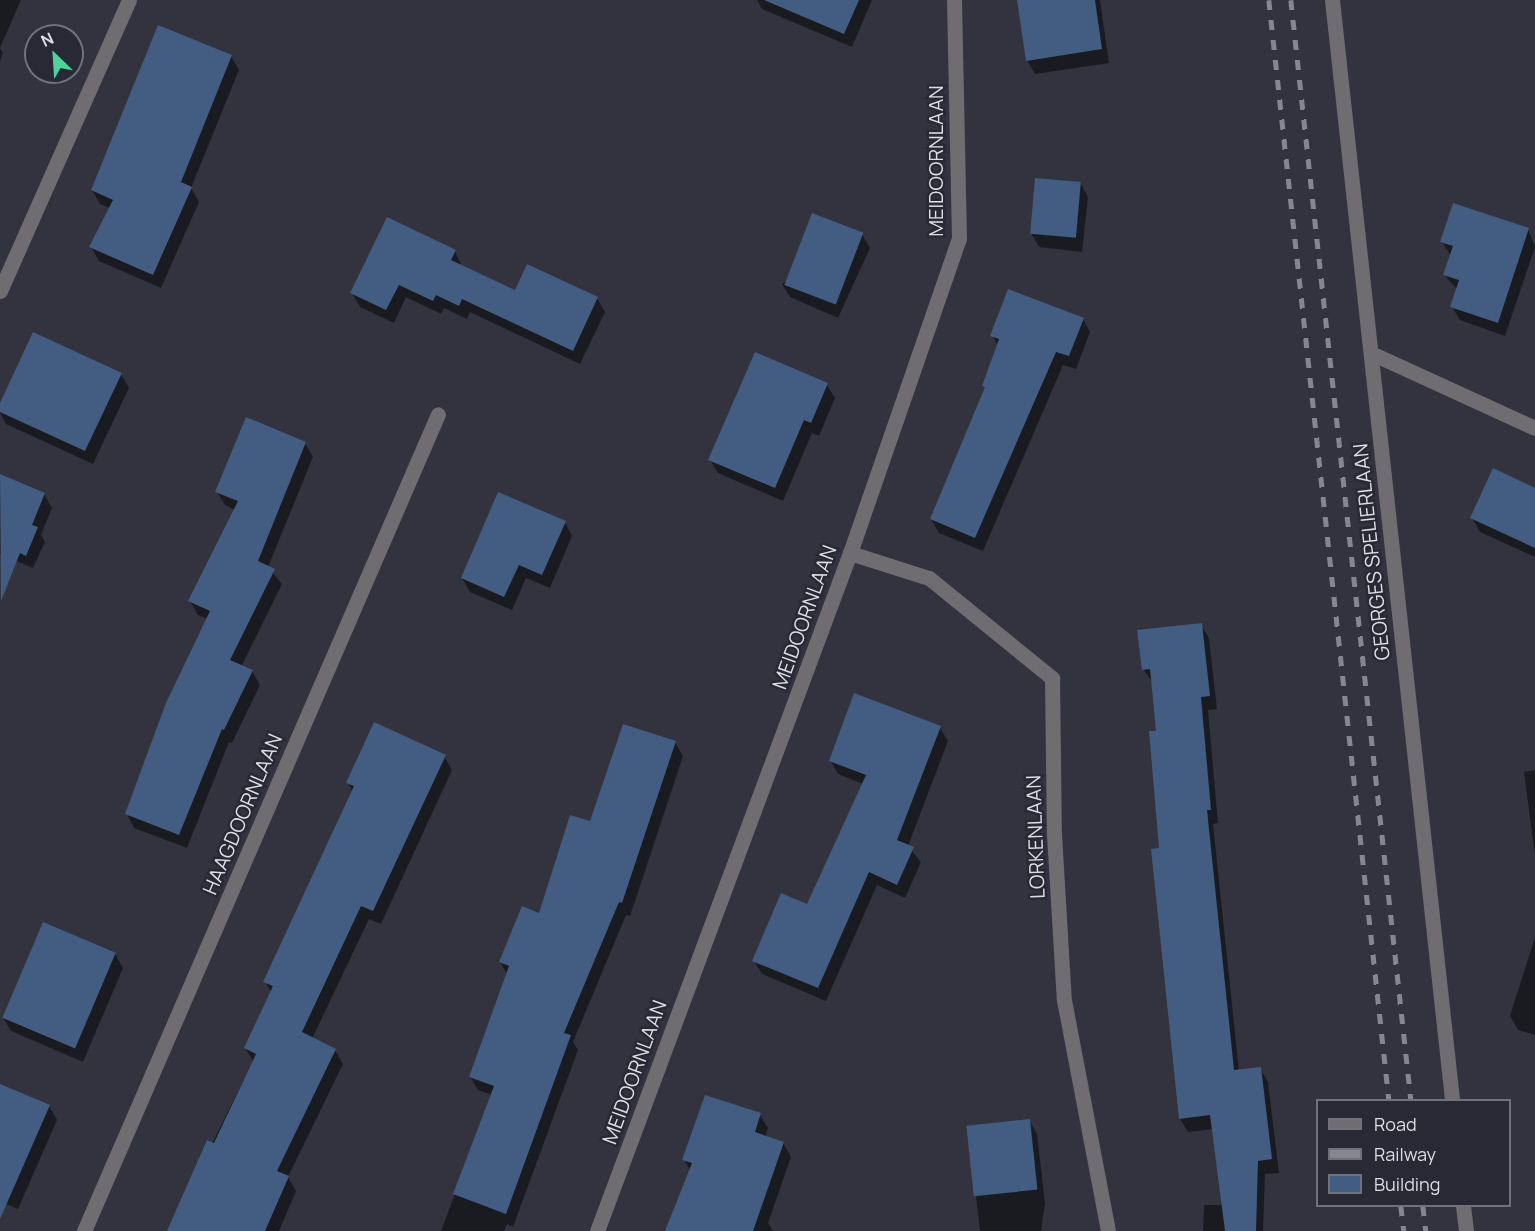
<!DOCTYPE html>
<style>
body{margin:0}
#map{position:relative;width:1535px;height:1231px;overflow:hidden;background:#32333f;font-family:Manrope,sans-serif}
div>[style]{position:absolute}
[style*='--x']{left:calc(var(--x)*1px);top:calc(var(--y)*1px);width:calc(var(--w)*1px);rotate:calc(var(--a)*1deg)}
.shadow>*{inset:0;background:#0007}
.building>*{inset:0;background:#425c82;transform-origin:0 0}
.minor>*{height:15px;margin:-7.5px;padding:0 7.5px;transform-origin:7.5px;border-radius:7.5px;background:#6f6c72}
.rail>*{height:4.5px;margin-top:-2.25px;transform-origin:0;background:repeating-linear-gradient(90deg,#858690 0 10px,transparent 0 20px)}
span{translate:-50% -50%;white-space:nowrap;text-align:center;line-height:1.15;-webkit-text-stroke:5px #282935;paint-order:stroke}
.street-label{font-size:20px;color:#dddde5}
.legend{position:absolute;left:1316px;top:1099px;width:195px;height:108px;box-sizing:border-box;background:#282935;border:2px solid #70717b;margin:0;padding:8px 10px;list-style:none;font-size:18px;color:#dddde5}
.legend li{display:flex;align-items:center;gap:12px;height:30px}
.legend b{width:30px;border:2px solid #70717b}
.north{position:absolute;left:24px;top:24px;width:60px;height:60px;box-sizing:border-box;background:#282935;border:2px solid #70717b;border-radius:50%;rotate:335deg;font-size:16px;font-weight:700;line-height:24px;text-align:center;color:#dddde5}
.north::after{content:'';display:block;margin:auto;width:21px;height:27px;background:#4fd399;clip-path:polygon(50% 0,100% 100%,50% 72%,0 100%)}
</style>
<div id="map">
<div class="shadow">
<div style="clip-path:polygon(0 0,21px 0,0 48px,3px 53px,0 61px)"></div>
<div style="clip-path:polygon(757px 0,872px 0,852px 47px,762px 9px)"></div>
<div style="clip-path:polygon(1018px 0,1100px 0,1109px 63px,1035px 74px,1027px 60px)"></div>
<div style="clip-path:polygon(231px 56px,239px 70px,191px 188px,199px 202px,161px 288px,99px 261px,91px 247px,110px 208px,100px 204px,92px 190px)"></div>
<div style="clip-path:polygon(1081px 184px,1088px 197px,1082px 252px,1039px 247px,1031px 233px)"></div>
<div style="clip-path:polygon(1528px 229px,1535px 247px,1505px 336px,1460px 320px,1452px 307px,1458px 290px,1444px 275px,1451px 256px,1442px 242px)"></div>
<div style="clip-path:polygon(862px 234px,870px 248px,838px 318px,790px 297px,782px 284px)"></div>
<div style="clip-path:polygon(455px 251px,462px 267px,515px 291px,597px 298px,605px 312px,580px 364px,470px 312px,467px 319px,444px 308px,441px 314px,406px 297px,394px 323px,360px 307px,352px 293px)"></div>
<div style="clip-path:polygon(1083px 319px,1090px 332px,1076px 369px,1063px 365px,983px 551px,939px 533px,931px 519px,985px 389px,998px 346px,992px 335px)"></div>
<div style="clip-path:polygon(121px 374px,129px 388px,93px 464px,6px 424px,0 413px,0 406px)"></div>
<div style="clip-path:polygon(827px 385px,835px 398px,819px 436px,812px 433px,783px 501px,718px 473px,710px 460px)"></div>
<div style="clip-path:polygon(305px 443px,313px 457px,268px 567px,282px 584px,242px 665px,252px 671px,260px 685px,232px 743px,229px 742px,187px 848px,134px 828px,127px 814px,207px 619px,198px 615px,190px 601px,235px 510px,225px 505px,217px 492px)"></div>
<div style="clip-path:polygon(0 475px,44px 494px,52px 508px,41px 535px,45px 542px,33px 568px,0 554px)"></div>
<div style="clip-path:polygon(1535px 489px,1535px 557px,1480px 532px,1472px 518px)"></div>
<div style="clip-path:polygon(565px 522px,572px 536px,550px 588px,526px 578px,512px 610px,470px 592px,462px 578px)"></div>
<div style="clip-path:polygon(1201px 625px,1209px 638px,1217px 709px,1208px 710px,1218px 823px,1213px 824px,1239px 1071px,1260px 1068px,1268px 1082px,1279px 1173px,1265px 1174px,1263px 1231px,1203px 1231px,1204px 1205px,1223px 1205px,1214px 1129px,1188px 1132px,1180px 1119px,1161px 849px,1157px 732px,1153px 683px,1143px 669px)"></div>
<div style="clip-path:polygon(855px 695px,940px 728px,948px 741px,908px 846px,921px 862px,905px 898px,877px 885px,826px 1001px,762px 974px,754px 961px,808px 906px,863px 784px,838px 774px,830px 760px)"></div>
<div style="clip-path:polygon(675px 742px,683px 756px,630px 916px,626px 915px,573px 1042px,578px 1050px,513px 1227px,507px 1224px,504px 1231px,441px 1231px,492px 1095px,478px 1090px,470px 1077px,507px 974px,500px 962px,540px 915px,591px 823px)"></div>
<div style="clip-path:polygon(444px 756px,452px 770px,381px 924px,369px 919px,312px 1039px,335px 1050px,343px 1064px,288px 1177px,296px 1191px,279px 1231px,169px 1231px,253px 1061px,245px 1048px,272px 993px,265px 982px,353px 792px,348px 783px)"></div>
<div style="clip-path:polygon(1535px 770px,1535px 856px,1524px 772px)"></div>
<div style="clip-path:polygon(1535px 937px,1535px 1035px,1518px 1030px,1510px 1016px)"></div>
<div style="clip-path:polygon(115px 954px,123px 968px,83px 1062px,11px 1031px,3px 1018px)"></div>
<div style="clip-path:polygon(0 1096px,49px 1106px,57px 1120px,18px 1209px,0 1201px)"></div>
<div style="clip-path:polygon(760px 1115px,768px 1128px,765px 1137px,783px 1143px,791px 1157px,768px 1223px,773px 1231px,666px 1231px,690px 1170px,684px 1160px)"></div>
<div style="clip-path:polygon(1030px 1121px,1037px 1134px,1045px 1203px,1041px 1231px,980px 1231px,968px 1128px)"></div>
</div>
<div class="building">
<div style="clip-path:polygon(764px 0,859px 0,844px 34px)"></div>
<div style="clip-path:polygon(1017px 0,1095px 0,1102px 49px,1026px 61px)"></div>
<div style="clip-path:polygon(158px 25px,232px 55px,181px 182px,192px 187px,153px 275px,89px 247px,113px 200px,91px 190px)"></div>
<div style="left:1035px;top:178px;width:46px;height:56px;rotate:5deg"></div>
<div style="clip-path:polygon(1453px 203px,1529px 228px,1498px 323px,1450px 307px,1459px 280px,1443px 275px,1453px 246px,1440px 242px)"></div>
<div style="left:812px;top:213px;width:55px;height:77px;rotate:21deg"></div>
<div style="clip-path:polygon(387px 217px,456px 250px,451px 260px,515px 290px,527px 264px,598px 297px,573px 351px,462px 299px,459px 306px,436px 295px,433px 301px,399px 285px,386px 310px,350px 293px)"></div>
<div style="clip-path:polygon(1008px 289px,1084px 318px,1069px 356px,1056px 352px,975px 538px,930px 519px,985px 387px,982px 386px,999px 339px,990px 336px)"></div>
<div style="clip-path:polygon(33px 332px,122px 373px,85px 451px,0 412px,0 403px)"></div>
<div style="clip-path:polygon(755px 352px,828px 383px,811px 423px,804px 420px,775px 488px,708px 460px)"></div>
<div style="clip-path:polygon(246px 417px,306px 442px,258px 561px,275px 569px,230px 660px,253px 670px,224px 730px,222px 729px,179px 835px,125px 814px,166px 703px,210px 611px,188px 601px,238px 501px,215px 492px)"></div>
<div style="clip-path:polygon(1493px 468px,1535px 488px,1535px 548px,1470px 518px)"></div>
<div style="clip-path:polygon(0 474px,45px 493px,32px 525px,38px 527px,26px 556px,20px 553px,1px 601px)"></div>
<div style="clip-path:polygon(498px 492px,566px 521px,542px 575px,519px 565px,504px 597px,461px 578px)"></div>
<div style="clip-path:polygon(1202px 623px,1210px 696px,1201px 697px,1211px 810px,1207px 810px,1234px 1070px,1261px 1067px,1272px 1159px,1258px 1161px,1256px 1231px,1225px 1231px,1210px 1115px,1179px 1119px,1151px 849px,1159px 848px,1149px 731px,1156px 731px,1150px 669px,1142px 670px,1137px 630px)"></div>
<div style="clip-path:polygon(854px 693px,941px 726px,897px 840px,914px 847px,897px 885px,869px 872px,818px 988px,752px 961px,781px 893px,807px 904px,866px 775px,829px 761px)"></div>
<div style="clip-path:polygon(374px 722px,446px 755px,373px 911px,361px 906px,302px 1032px,336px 1049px,277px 1171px,289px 1176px,265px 1231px,167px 1231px,207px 1140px,214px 1143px,256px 1054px,244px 1048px,273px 986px,263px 982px,354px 786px,346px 783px)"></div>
<div style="clip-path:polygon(623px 724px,676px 741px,622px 903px,619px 902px,564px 1033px,571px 1035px,506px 1214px,453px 1194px,494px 1086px,469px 1077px,509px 966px,499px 962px,522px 906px,539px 913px,570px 815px,590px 821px)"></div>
<div style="left:43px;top:922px;width:79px;height:104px;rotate:23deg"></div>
<div style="clip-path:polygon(0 1084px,50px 1105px,0 1219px)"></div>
<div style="clip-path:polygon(705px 1095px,761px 1113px,755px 1132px,784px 1142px,753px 1231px,665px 1231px,692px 1163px,682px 1160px)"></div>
<div style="left:1030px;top:1119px;width:71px;height:64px;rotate:84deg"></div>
</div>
<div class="minor">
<div style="--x:1332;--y:0;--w:1107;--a:83.77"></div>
<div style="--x:0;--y:291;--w:318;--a:-66.1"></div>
<div style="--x:1371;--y:353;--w:180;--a:24.6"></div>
<div style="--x:850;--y:553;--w:83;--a:17.6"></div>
<div style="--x:929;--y:578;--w:159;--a:39.1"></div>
<div style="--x:1052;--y:678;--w:156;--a:89.3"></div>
<div style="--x:1054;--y:834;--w:166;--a:86.6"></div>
<div style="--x:1064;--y:1000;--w:235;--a:79.2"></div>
<div style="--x:1463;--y:1206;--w:25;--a:83"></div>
<div style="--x:84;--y:1231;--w:890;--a:-66.57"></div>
<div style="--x:597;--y:1231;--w:724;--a:-69.54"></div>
<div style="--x:850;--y:553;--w:332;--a:-70.9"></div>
<div style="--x:959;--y:239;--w:239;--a:-91.2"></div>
</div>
<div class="rail">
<div style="--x:1269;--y:0;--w:1107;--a:83.77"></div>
<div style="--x:1291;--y:0;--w:1107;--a:83.77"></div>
<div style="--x:1401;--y:1206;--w:25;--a:83"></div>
<div style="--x:1423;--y:1206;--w:25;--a:83"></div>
</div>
<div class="street-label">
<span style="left:935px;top:161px;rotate:-90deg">MEIDOORNLAAN</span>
<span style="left:1371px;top:552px;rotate:-96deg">GEORGES SPELIERLAAN</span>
<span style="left:804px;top:617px;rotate:-70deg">MEIDOORNLAAN</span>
<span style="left:242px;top:814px;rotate:-67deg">HAAGDOORNLAAN</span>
<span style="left:1035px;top:837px;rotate:-92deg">LORKENLAAN</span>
<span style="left:634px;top:1072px;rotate:-70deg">MEIDOORNLAAN</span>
</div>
<ul class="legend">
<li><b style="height:8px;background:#6f6c72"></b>Road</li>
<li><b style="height:8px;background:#858690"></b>Railway</li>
<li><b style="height:16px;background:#425c82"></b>Building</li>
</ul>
<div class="north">N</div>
</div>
